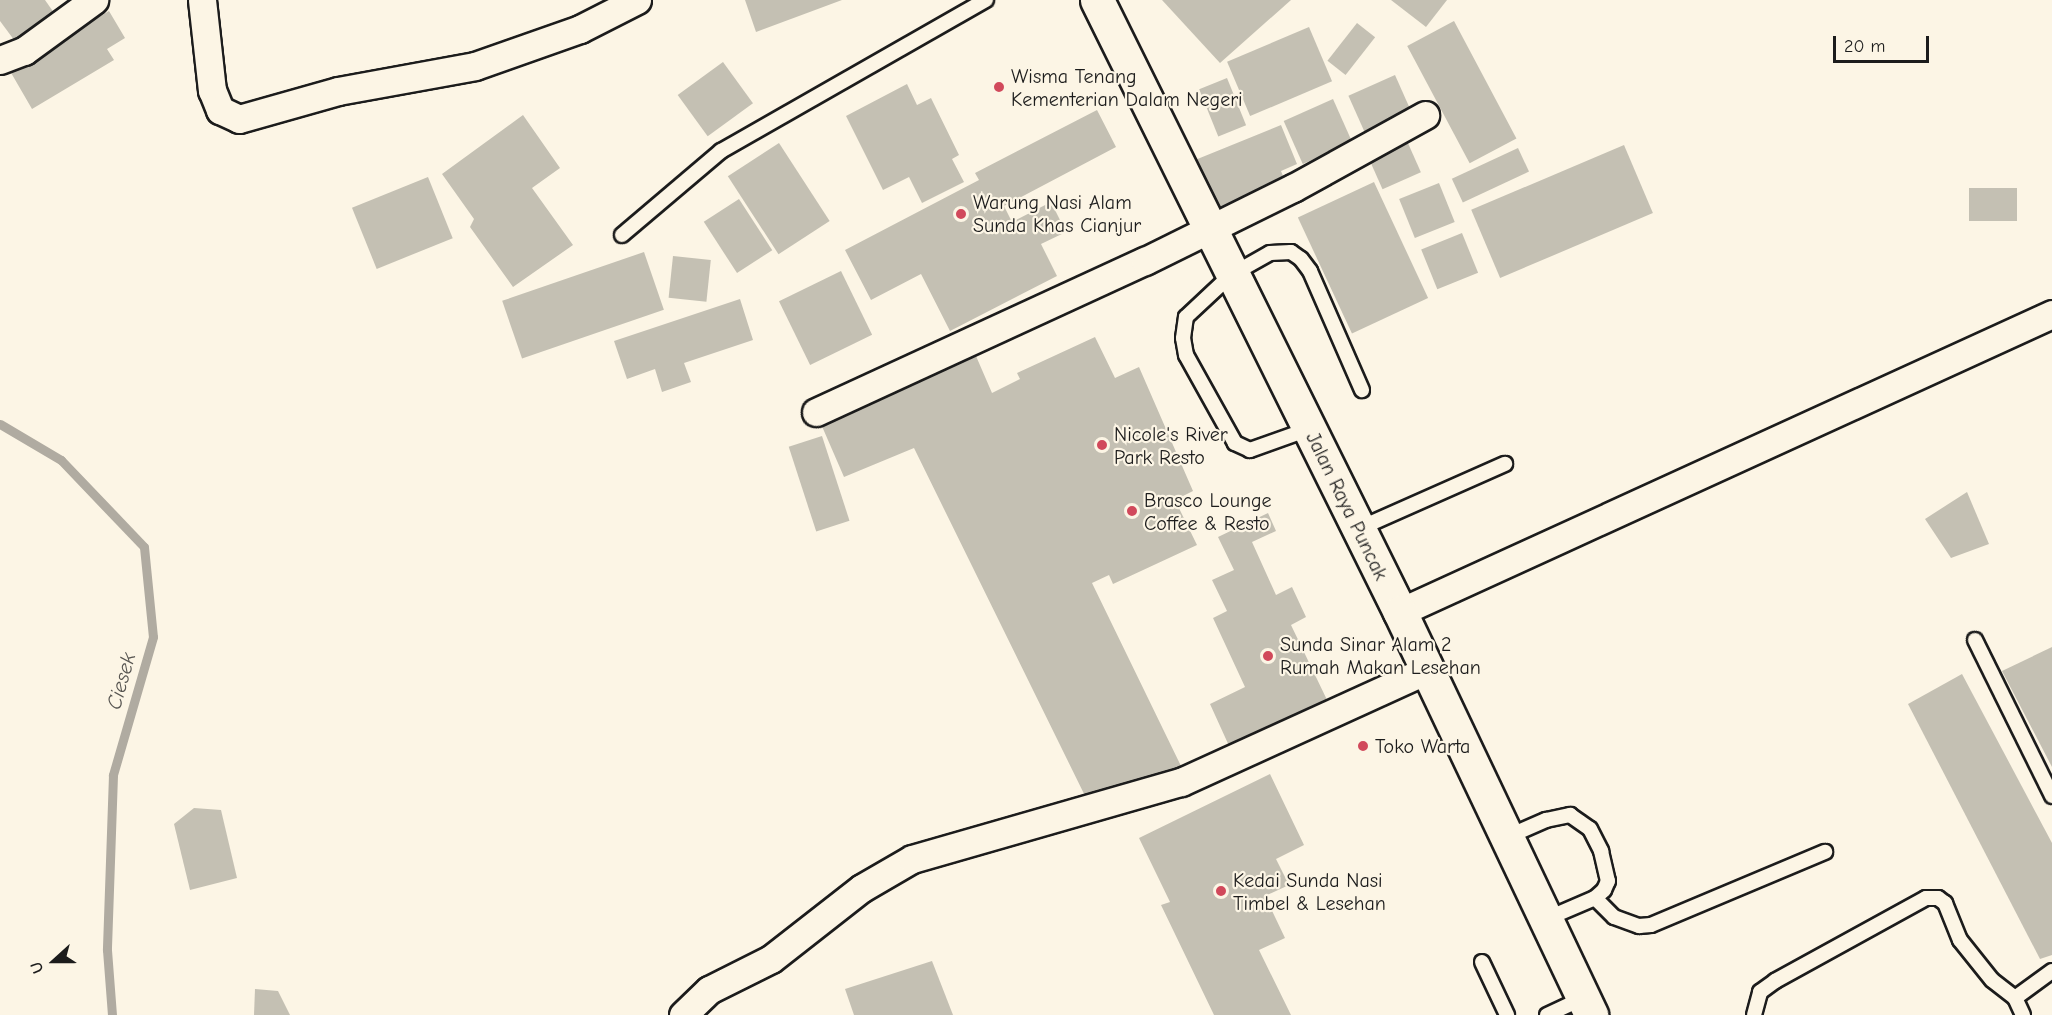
<!DOCTYPE html>
<style>
body{margin:0}
#map{position:relative;width:2052px;height:1015px;overflow:hidden;background:#fcf5e5;font-family:"Comic Neue",sans-serif}
div>[style]{position:absolute}
[style*='--x']{left:calc(var(--x)*1px);top:calc(var(--y)*1px);width:calc(var(--w)*1px);rotate:calc(var(--a)*1deg)}
.stream>*{height:9px;margin:-4.5px;padding:0 4.5px;transform-origin:4.5px;border-radius:4.5px;background:#b0aba1}
.building>*{inset:0;background:#c4c0b3;transform-origin:0 0}
.roads{filter:drop-shadow(2px 0 #1c1c1c) drop-shadow(-2px 0 #1c1c1c) drop-shadow(0 2px #1c1c1c) drop-shadow(0 -2px #1c1c1c)}
.lane>*{height:14px;margin:-7px;padding:0 7px;transform-origin:7px;border-radius:7px;background:#fcf5e5}
.street>*{height:27px;margin:-13.5px;padding:0 13.5px;transform-origin:13.5px;border-radius:13.5px;background:#fcf5e5}
.highway>*{height:33px;margin:-16.5px;padding:0 16.5px;transform-origin:16.5px;border-radius:16.5px;background:#fcf5e5}
.dots>*{width:16px;height:16px;translate:-50% -50%;box-sizing:border-box;border:3px solid #fcf5e5;border-radius:50%}
span{translate:-50% -50%;white-space:nowrap;text-align:center;line-height:1.15;-webkit-text-stroke:4.5px #fcf5e5;paint-order:stroke}
.poi-label{font-size:20px;color:#1c1c1c}
.left{translate:0 -50%;text-align:left}
.street-label{font-size:20px;color:#1c1c1c}
.water-label{font-size:21px;color:#575551;font-style:italic}
.north{position:absolute;left:24px;top:931px;width:60px;height:60px;-webkit-text-stroke:4px #fcf5e5;paint-order:stroke;rotate:249deg;font-size:16px;font-weight:700;line-height:24px;text-align:center;color:#1c1c1c}
.north::after{content:'';display:block;margin:auto;width:21px;height:27px;background:#1c1c1c;clip-path:polygon(50% 0,100% 100%,50% 72%,0 100%)}
.scale{position:absolute;left:1833px;top:36px;width:96px;height:27px;box-sizing:border-box;border:3px solid #1c1c1c;border-top:0;padding-left:8px;font-size:18px;line-height:21px;white-space:nowrap;color:#1c1c1c;-webkit-text-stroke:4px #fcf5e5;paint-order:stroke}
</style>
<div id="map">
<div class="stream">
<div style="--x:0;--y:424;--w:71;--a:30.5"></div>
<div style="--x:61;--y:460;--w:120;--a:46.3"></div>
<div style="--x:144;--y:547;--w:90;--a:84.3"></div>
<div style="--x:153;--y:637;--w:144;--a:106.2"></div>
<div style="--x:113;--y:775;--w:175;--a:92"></div>
<div style="--x:107;--y:950;--w:65;--a:85.6"></div>
</div>
<div class="building">
<div style="clip-path:polygon(0 0,45px 0,59px 20px,20px 48px,0 21px)"></div>
<div style="clip-path:polygon(745px 0,842px 0,756px 32px)"></div>
<div style="clip-path:polygon(1162px 0,1291px 0,1220px 63px)"></div>
<div style="clip-path:polygon(1391px 0,1447px 0,1426px 27px)"></div>
<div style="clip-path:polygon(109px 11px,125px 38px,107px 49px,114px 60px,32px 109px,10px 71px)"></div>
<div style="left:1454px;top:21px;width:133px;height:53px;rotate:62deg"></div>
<div style="left:1357px;top:23px;width:23px;height:48px;rotate:38deg"></div>
<div style="left:1309px;top:27px;width:59px;height:89px;rotate:67deg"></div>
<div style="left:723px;top:62px;width:51px;height:56px;rotate:54deg"></div>
<div style="left:1395px;top:75px;width:39px;height:51px;rotate:66deg"></div>
<div style="left:1227px;top:78px;width:51px;height:30px;rotate:68deg"></div>
<div style="clip-path:polygon(907px 84px,917px 105px,931px 98px,959px 155px,952px 159px,964px 182px,922px 203px,909px 177px,883px 190px,846px 116px)"></div>
<div style="left:1333px;top:99px;width:47px;height:54px;rotate:66deg"></div>
<div style="clip-path:polygon(1097px 110px,1116px 147px,1004px 206px,1012px 222px,1051px 202px,1066px 232px,1041px 244px,1057px 276px,950px 331px,921px 274px,871px 300px,845px 250px,979px 180px,975px 173px)"></div>
<div style="clip-path:polygon(523px 115px,560px 168px,532px 188px,573px 245px,513px 287px,470px 227px,474px 219px,442px 174px)"></div>
<div style="clip-path:polygon(1281px 125px,1297px 164px,1281px 171px,1287px 186px,1217px 214px,1195px 160px)"></div>
<div style="left:1403px;top:132px;width:44px;height:42px;rotate:66deg"></div>
<div style="left:779px;top:143px;width:93px;height:61px;rotate:57deg"></div>
<div style="left:1624px;top:145px;width:74px;height:166px;rotate:67deg"></div>
<div style="left:1518px;top:148px;width:26px;height:73px;rotate:65deg"></div>
<div style="left:428px;top:177px;width:66px;height:82px;rotate:68deg"></div>
<div style="left:1374px;top:182px;width:128px;height:84px;rotate:65deg"></div>
<div style="left:1439px;top:183px;width:42px;height:43px;rotate:68deg"></div>
<div style="left:2017px;top:188px;width:33px;height:48px;rotate:90deg"></div>
<div style="left:739px;top:199px;width:61px;height:42px;rotate:57deg"></div>
<div style="left:1462px;top:233px;width:43px;height:44px;rotate:68deg"></div>
<div style="left:644px;top:252px;width:61px;height:150px;rotate:71deg"></div>
<div style="left:673px;top:256px;width:38px;height:42px;rotate:6deg"></div>
<div style="left:841px;top:271px;width:71px;height:69px;rotate:64deg"></div>
<div style="clip-path:polygon(740px 299px,753px 340px,684px 363px,691px 382px,662px 392px,655px 369px,627px 379px,614px 341px)"></div>
<div style="clip-path:polygon(1095px 337px,1115px 378px,1139px 367px,1193px 491px,1175px 500px,1197px 545px,1113px 584px,1109px 575px,1092px 583px,1181px 766px,1090px 806px,914px 448px,844px 477px,821px 424px,976px 356px,992px 393px,1020px 379px,1017px 373px)"></div>
<div style="left:822px;top:436px;width:89px;height:35px;rotate:72deg"></div>
<div style="clip-path:polygon(1967px 492px,1989px 544px,1951px 558px,1925px 519px)"></div>
<div style="clip-path:polygon(1268px 513px,1276px 531px,1252px 542px,1276px 595px,1292px 587px,1306px 617px,1291px 625px,1328px 702px,1230px 748px,1210px 704px,1245px 687px,1213px 618px,1227px 611px,1212px 580px,1234px 570px,1218px 537px)"></div>
<div style="clip-path:polygon(2052px 647px,2052px 767px,2002px 671px)"></div>
<div style="clip-path:polygon(1962px 674px,2052px 843px,2052px 955px,2040px 959px,1908px 704px)"></div>
<div style="clip-path:polygon(1270px 774px,1304px 845px,1276px 859px,1289px 885px,1265px 896px,1285px 938px,1259px 950px,1291px 1015px,1214px 1015px,1161px 905px,1170px 902px,1139px 838px)"></div>
<div style="clip-path:polygon(194px 808px,221px 810px,237px 878px,190px 890px,174px 824px)"></div>
<div style="clip-path:polygon(932px 961px,953px 1015px,854px 1015px,845px 989px)"></div>
<div style="clip-path:polygon(255px 989px,278px 991px,290px 1015px,254px 1015px)"></div>
</div>
<div class="roads">
<div class="lane">
<div style="--x:622;--y:235;--w:130;--a:-40.3"></div>
<div style="--x:721;--y:151;--w:305;--a:-29.7"></div>
<div style="--x:1309;--y:429;--w:63;--a:160.4"></div>
<div style="--x:1250;--y:450;--w:17;--a:-155"></div>
<div style="--x:1235;--y:443;--w:101;--a:-119.1"></div>
<div style="--x:1186;--y:355;--w:17;--a:-100"></div>
<div style="--x:1183;--y:338;--w:21;--a:-82"></div>
<div style="--x:1186;--y:317;--w:62;--a:-43"></div>
<div style="--x:1231;--y:275;--w:45;--a:-29.4"></div>
<div style="--x:1270;--y:253;--w:21;--a:-3"></div>
<div style="--x:1291;--y:252;--w:12;--a:35"></div>
<div style="--x:1301;--y:259;--w:15;--a:53"></div>
<div style="--x:1310;--y:271;--w:130;--a:66.4"></div>
<div style="--x:1358;--y:529;--w:161;--a:-23.9"></div>
<div style="--x:1975;--y:640;--w:174;--a:63.7"></div>
<div style="--x:1507;--y:837;--w:43;--a:-23.6"></div>
<div style="--x:1546;--y:820;--w:25;--a:-12"></div>
<div style="--x:1570;--y:815;--w:24;--a:35"></div>
<div style="--x:1590;--y:829;--w:25;--a:63"></div>
<div style="--x:1601;--y:851;--w:31;--a:77"></div>
<div style="--x:1608;--y:881;--w:10;--a:114"></div>
<div style="--x:1604;--y:890;--w:12;--a:138"></div>
<div style="--x:1595;--y:898;--w:53;--a:156.8"></div>
<div style="--x:1595;--y:898;--w:27;--a:45"></div>
<div style="--x:1614;--y:917;--w:27;--a:20"></div>
<div style="--x:1639;--y:926;--w:12;--a:-5"></div>
<div style="--x:1651;--y:925;--w:189;--a:-22.8"></div>
<div style="--x:1482;--y:962;--w:59;--a:64.7"></div>
<div style="--x:1547;--y:1015;--w:40;--a:-25"></div>
<div style="--x:1754;--y:1015;--w:24;--a:-75"></div>
<div style="--x:1760;--y:992;--w:19;--a:-36"></div>
<div style="--x:1775;--y:981;--w:172;--a:-28.8"></div>
<div style="--x:1926;--y:898;--w:12;--a:0"></div>
<div style="--x:1938;--y:898;--w:9;--a:36"></div>
<div style="--x:1945;--y:903;--w:40;--a:68"></div>
<div style="--x:1960;--y:940;--w:51;--a:51.3"></div>
<div style="--x:1992;--y:980;--w:29;--a:38"></div>
<div style="--x:2023;--y:1015;--w:19;--a:-115"></div>
<div style="--x:2015;--y:998;--w:46;--a:-36.1"></div>
</div>
<div class="street">
<div style="--x:202;--y:0;--w:91;--a:83.7"></div>
<div style="--x:212;--y:90;--w:22;--a:68"></div>
<div style="--x:220;--y:110;--w:21;--a:25"></div>
<div style="--x:239;--y:119;--w:103;--a:-15.8"></div>
<div style="--x:338;--y:91;--w:139;--a:-10.3"></div>
<div style="--x:475;--y:66;--w:111;--a:-19.4"></div>
<div style="--x:580;--y:29;--w:64;--a:-27"></div>
<div style="--x:0;--y:60;--w:26;--a:-21"></div>
<div style="--x:24;--y:51;--w:87;--a:-36.1"></div>
<div style="--x:816;--y:412;--w:362;--a:-24.7"></div>
<div style="--x:1145;--y:261;--w:165;--a:-26.3"></div>
<div style="--x:1293;--y:188;--w:151;--a:-28.9"></div>
<div style="--x:1400;--y:612;--w:717;--a:-24.56"></div>
<div style="--x:683;--y:1015;--w:36;--a:-44"></div>
<div style="--x:709;--y:990;--w:69;--a:-26.6"></div>
<div style="--x:771;--y:959;--w:115;--a:-38"></div>
<div style="--x:862;--y:888;--w:58;--a:-30.1"></div>
<div style="--x:912;--y:859;--w:280;--a:-16"></div>
<div style="--x:1181;--y:782;--w:270;--a:-24.5"></div>
</div>
<div class="highway">
<div style="--x:1097;--y:0;--w:683;--a:63.66"></div>
<div style="--x:1400;--y:612;--w:446;--a:64.6"></div>
</div>
</div>
<div class="dots">
<div style="left:999px;top:87px;background:#d1495b"></div>
<div style="left:961px;top:214px;background:#d1495b"></div>
<div style="left:1102px;top:445px;background:#d1495b"></div>
<div style="left:1132px;top:511px;background:#d1495b"></div>
<div style="left:1268px;top:656px;background:#d1495b"></div>
<div style="left:1363px;top:746px;background:#d1495b"></div>
<div style="left:1221px;top:891px;background:#d1495b"></div>
</div>
<div class="poi-label">
<span class="left" style="left:1011px;top:88px">Wisma Tenang<br>Kementerian Dalam Negeri</span>
<span class="left" style="left:973px;top:214px">Warung Nasi Alam<br>Sunda Khas Cianjur</span>
<span class="left" style="left:1114px;top:446px">Nicole's River<br>Park Resto</span>
<span class="left" style="left:1144px;top:512px">Brasco Lounge<br>Coffee &amp; Resto</span>
<span class="left" style="left:1280px;top:656px">Sunda Sinar Alam 2<br>Rumah Makan Lesehan</span>
<span class="left" style="left:1375px;top:746px">Toko Warta</span>
<span class="left" style="left:1233px;top:892px">Kedai Sunda Nasi<br>Timbel &amp; Lesehan</span>
</div>
<div class="street-label">
<span style="left:1347px;top:506px;rotate:64deg">Jalan Raya Puncak</span>
</div>
<div class="water-label">
<span style="left:121px;top:681px;rotate:-74deg">Ciesek</span>
</div>
<div class="north">U</div>
<div class="scale">20 m</div>
</div>
